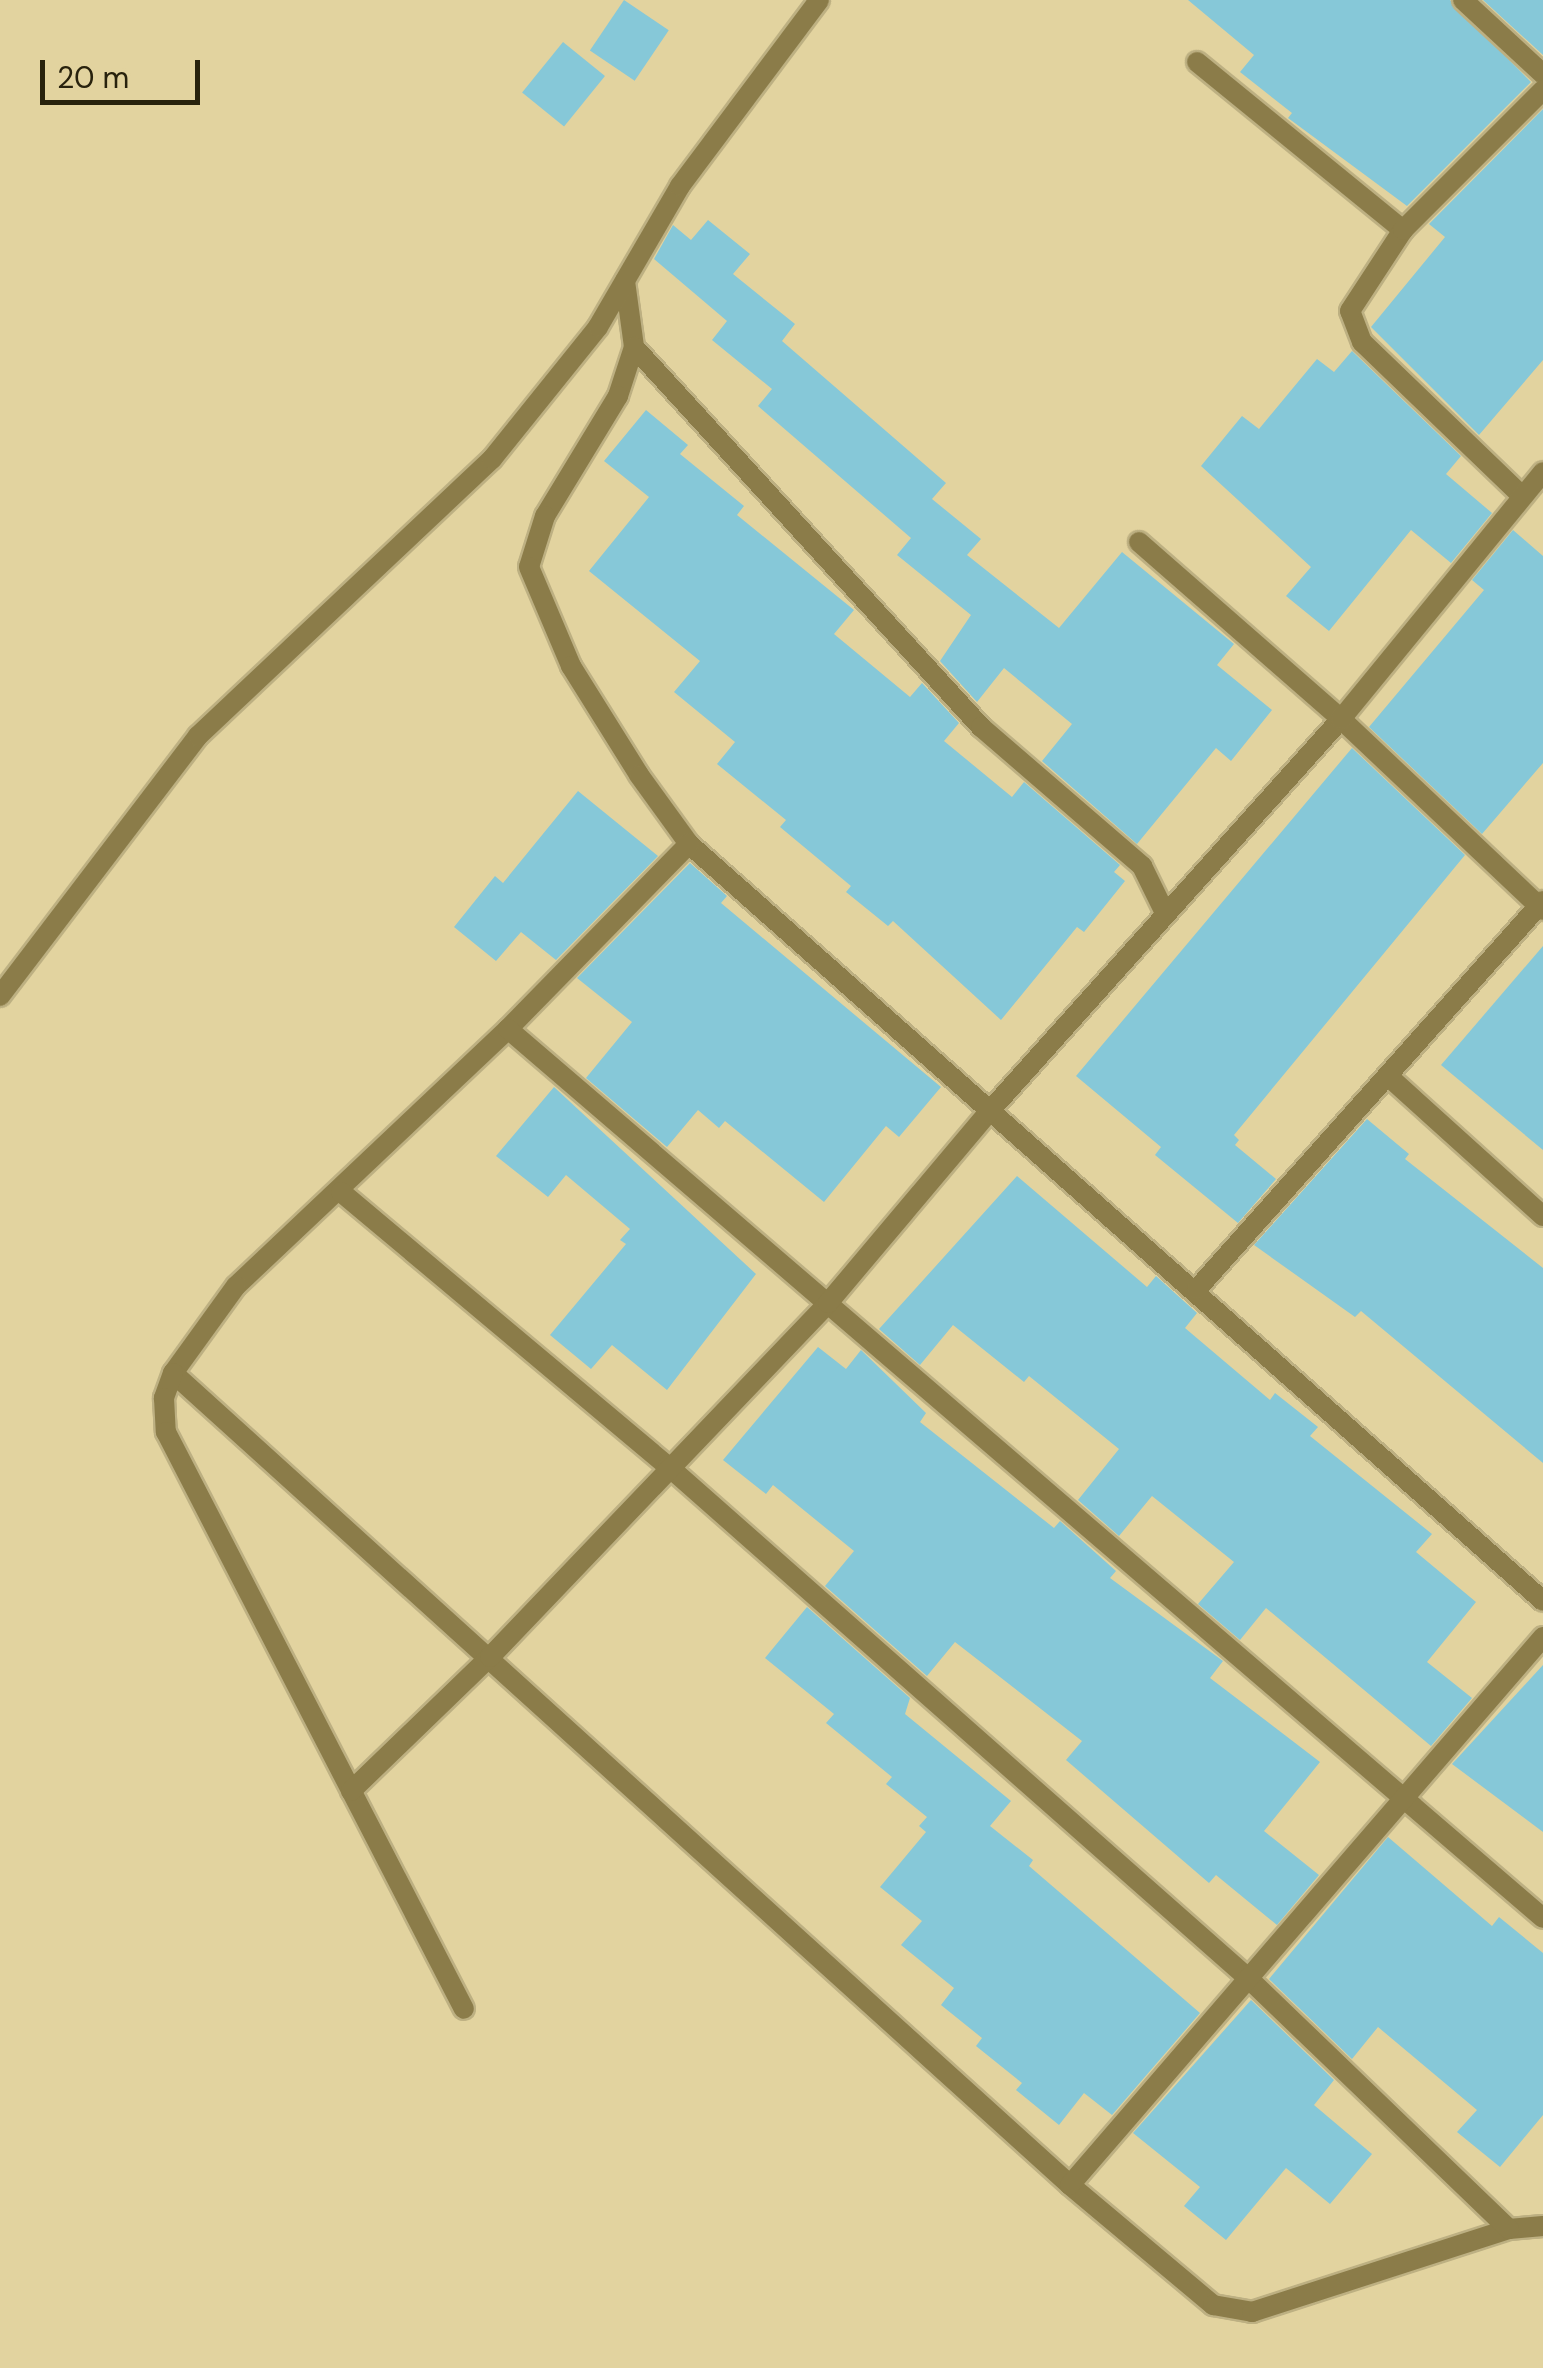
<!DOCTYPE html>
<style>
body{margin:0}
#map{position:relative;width:1543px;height:2368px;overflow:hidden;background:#e2d39f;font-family:"DM Sans",sans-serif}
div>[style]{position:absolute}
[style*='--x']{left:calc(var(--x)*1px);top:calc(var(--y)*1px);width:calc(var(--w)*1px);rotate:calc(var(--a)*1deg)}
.building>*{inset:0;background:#86c8d8;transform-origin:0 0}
.roads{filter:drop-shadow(2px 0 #bdb082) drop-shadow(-2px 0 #bdb082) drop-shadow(0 2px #bdb082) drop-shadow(0 -2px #bdb082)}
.street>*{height:20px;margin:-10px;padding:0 10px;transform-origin:10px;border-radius:10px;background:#8b7c49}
span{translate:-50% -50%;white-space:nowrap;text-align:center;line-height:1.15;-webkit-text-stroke:9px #e2d39f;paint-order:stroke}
.scale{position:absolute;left:40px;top:60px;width:160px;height:45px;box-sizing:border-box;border:5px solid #28220d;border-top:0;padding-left:12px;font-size:30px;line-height:35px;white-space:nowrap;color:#28220d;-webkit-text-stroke:8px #e2d39f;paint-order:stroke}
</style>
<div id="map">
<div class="building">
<div style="left:624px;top:0;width:54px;height:61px;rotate:34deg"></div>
<div style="clip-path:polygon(1188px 0,1450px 0,1531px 82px,1407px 206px,1288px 118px,1292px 113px,1240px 72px,1254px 55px)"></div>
<div style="clip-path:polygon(1483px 0,1543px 0,1543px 55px)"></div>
<div style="left:563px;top:42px;width:54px;height:65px;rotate:39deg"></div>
<div style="clip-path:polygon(1543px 109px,1543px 360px,1479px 435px,1371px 327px,1445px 237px,1429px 224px)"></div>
<div style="clip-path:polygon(708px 220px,750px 254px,733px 274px,795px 324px,782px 341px,946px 483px,932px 499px,981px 539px,967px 555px,1059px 628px,1122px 552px,1234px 644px,1217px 665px,1272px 710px,1231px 761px,1216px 748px,1137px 844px,1042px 761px,1072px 724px,1004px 668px,977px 702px,940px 661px,971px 615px,897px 555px,911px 538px,758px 406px,772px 389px,712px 340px,727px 321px,654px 259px,673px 225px,691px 240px)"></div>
<div style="clip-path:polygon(1352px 351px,1461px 456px,1446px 474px,1492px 513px,1451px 563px,1411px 530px,1329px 631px,1286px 596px,1311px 567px,1201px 466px,1242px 416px,1259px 429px,1317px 359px,1334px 372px)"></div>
<div style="clip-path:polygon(646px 410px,688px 445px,680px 454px,744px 506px,737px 515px,854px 610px,834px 634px,910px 697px,922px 683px,959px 723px,944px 741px,1012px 797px,1024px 782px,1120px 865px,1114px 872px,1125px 881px,1084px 932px,1077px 927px,1001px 1020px,893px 921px,888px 926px,846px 892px,851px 886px,780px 827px,786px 820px,717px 764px,735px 742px,674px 692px,700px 661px,589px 571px,649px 497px,604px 461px)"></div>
<div style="clip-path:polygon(1513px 530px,1543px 556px,1543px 763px,1482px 834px,1369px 727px,1484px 590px,1472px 580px)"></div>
<div style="clip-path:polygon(1352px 748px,1465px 855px,1234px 1135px,1239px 1140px,1235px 1145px,1276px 1179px,1238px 1223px,1155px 1155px,1161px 1147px,1076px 1076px)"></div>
<div style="clip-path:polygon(578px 791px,658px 856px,556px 960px,521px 932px,496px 961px,454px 927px,495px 876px,503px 883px)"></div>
<div style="clip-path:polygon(690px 863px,727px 896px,721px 903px,941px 1087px,899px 1137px,886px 1126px,824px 1202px,725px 1121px,719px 1128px,698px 1110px,667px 1147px,586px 1078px,632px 1022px,577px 978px)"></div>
<div style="clip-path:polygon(1543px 946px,1543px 1150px,1441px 1065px)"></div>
<div style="clip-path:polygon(554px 1087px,756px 1274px,667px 1390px,612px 1345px,591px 1369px,550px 1335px,626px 1244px,620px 1240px,630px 1229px,566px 1175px,548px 1197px,496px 1156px)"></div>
<div style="clip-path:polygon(1367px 1119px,1409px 1154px,1405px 1159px,1543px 1268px,1543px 1463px,1361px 1311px,1355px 1317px,1254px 1245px)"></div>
<div style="clip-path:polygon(1017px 1176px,1147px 1287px,1156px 1276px,1197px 1313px,1185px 1328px,1270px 1400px,1275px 1393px,1318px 1427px,1310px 1436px,1432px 1534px,1416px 1552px,1476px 1602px,1427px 1662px,1472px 1698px,1431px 1746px,1266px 1608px,1240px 1640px,1198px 1604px,1234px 1562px,1152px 1496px,1119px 1536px,1078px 1500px,1119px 1449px,1029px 1376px,1024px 1382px,953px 1325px,920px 1365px,879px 1329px)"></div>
<div style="clip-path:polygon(818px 1347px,846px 1369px,861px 1350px,926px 1413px,920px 1422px,1054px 1528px,1060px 1521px,1116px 1571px,1110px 1578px,1223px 1661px,1210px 1678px,1320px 1762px,1264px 1831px,1319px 1875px,1277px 1925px,1216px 1875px,1209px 1883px,1066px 1760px,1082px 1741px,955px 1642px,927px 1676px,825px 1586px,854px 1551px,773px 1485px,766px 1494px,723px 1460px)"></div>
<div style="clip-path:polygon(807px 1607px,910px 1698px,905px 1714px,1011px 1801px,990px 1826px,1033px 1860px,1029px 1866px,1200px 2013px,1112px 2115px,1084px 2093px,1059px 2125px,1016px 2090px,1022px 2083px,976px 2046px,982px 2038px,941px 2005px,954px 1988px,901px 1945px,922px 1921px,880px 1887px,926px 1832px,919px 1826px,927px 1817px,886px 1784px,892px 1777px,826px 1723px,834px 1714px,765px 1658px)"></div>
<div style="clip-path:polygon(1543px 1665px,1543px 1832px,1452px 1764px)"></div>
<div style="clip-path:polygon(1388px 1837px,1492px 1926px,1499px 1917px,1543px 1953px,1543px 2115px,1500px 2167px,1457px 2132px,1477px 2110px,1378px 2027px,1352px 2059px,1269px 1979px)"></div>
<div style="clip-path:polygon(1251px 2000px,1334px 2080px,1314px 2105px,1372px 2154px,1330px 2204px,1286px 2168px,1226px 2240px,1184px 2206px,1200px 2187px,1133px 2133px)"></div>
</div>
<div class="roads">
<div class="street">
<div style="--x:1463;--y:0;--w:109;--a:42.8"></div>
<div style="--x:1197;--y:62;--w:266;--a:39.2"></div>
<div style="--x:625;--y:281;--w:67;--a:82.2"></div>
<div style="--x:634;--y:347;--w:52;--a:108.1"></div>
<div style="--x:618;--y:396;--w:140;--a:121.3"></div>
<div style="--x:545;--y:516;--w:53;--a:107.4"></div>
<div style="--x:529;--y:567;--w:108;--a:67"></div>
<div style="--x:571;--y:666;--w:128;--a:58"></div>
<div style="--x:639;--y:775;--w:85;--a:54.1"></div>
<div style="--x:689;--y:844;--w:1141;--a:41.55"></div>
<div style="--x:634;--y:347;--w:515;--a:47.6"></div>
<div style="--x:981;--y:727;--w:213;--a:40.8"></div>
<div style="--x:1142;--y:866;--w:52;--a:63.9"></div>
<div style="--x:1522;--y:496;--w:222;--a:-136.1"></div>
<div style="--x:1362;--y:342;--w:33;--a:-111"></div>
<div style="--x:1350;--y:311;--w:97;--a:-56.8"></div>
<div style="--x:1403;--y:230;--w:198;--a:-45"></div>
<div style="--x:1139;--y:542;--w:269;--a:41.2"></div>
<div style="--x:1341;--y:719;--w:278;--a:43.4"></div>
<div style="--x:689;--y:844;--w:259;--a:134.4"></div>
<div style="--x:508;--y:1029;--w:374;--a:136.6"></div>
<div style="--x:236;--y:1286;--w:107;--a:125.9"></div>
<div style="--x:173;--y:1373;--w:1210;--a:42.15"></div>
<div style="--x:1070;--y:2185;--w:187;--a:40"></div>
<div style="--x:1213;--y:2305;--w:40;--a:10"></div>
<div style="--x:1252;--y:2312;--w:270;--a:-17.9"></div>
<div style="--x:1509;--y:2229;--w:34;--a:-5"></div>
<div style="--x:0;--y:996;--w:327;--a:-52.7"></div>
<div style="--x:198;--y:736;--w:404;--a:-43.3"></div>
<div style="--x:492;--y:459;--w:169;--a:-51.2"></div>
<div style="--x:598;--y:327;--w:163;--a:-59.8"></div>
<div style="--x:680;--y:186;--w:232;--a:-53.2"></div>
<div style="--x:508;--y:1029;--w:1364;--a:40.66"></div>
<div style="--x:1388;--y:1076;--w:209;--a:42.1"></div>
<div style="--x:341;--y:1192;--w:427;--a:40"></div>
<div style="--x:668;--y:1466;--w:774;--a:41.44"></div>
<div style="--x:1248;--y:1978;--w:362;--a:43.9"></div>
<div style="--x:1197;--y:1289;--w:520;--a:-48.27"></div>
<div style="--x:173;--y:1373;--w:27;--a:110"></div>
<div style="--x:164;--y:1398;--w:34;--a:87"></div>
<div style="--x:166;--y:1432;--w:649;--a:62.69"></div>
<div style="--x:351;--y:1791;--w:193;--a:-44"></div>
<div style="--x:490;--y:1657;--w:489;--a:-46.3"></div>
<div style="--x:828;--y:1303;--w:247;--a:-49.9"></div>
<div style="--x:987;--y:1114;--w:530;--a:-48.13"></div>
<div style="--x:1341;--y:719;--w:319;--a:-50.7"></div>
<div style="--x:1070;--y:2185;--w:724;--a:-49.2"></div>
</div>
</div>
<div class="scale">20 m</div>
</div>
